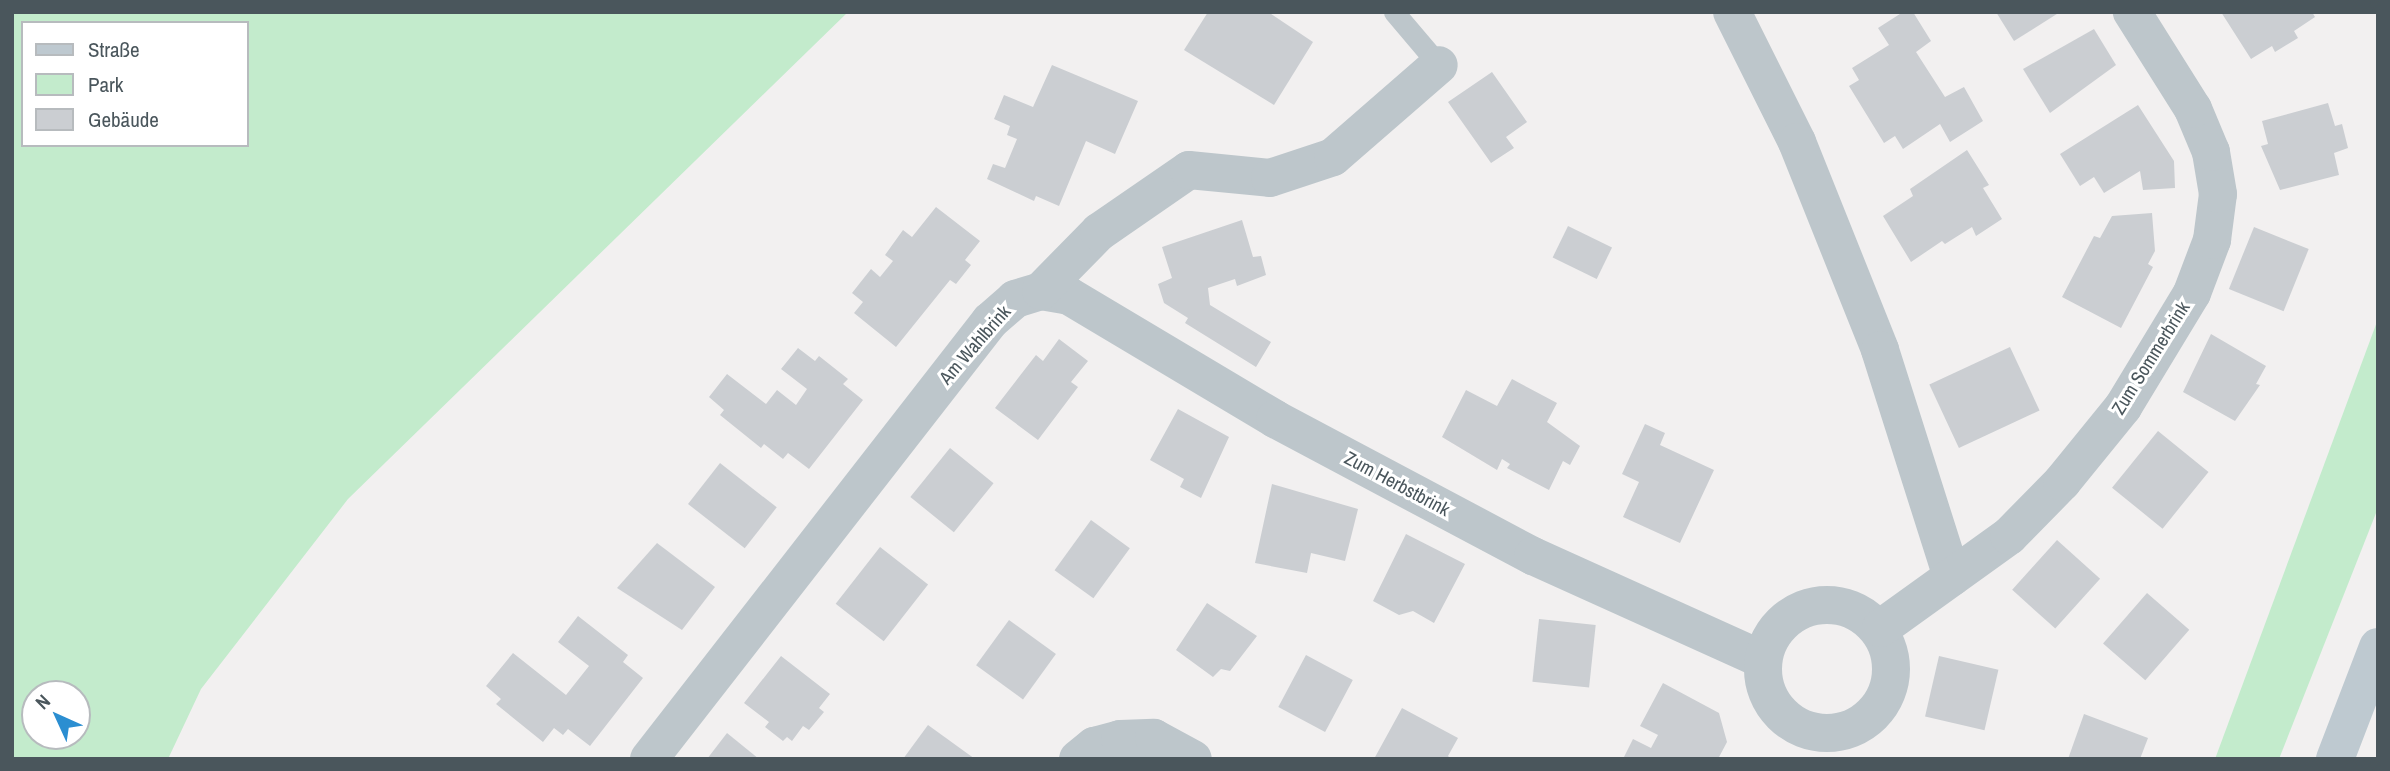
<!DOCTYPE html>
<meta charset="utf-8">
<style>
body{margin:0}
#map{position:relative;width:2390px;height:771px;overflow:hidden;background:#f2f0f0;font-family:"Archivo Narrow",sans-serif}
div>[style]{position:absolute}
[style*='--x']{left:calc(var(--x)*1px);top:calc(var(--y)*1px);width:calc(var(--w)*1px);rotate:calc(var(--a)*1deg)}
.green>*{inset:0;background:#c3ebcc}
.building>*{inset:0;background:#cbced2;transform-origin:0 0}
.service>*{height:21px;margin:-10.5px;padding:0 10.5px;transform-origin:10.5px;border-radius:10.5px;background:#bdc6cb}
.minor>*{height:38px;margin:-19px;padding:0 19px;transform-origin:19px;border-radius:19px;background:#bdc6cb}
.minor>.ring{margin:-19px;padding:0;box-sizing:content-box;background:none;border:38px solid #bdc6cb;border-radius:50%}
.secondary>*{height:38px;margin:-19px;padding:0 19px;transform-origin:19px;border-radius:19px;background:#bec9d0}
span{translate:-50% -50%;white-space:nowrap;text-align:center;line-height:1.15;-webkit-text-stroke:6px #fff;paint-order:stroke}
.street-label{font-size:19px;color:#4a565c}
.frame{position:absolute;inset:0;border:14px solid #4a565c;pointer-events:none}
.legend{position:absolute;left:21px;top:21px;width:228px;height:126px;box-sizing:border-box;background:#fff;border:2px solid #b7bbbe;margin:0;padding:9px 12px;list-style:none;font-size:21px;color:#4a565c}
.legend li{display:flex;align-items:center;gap:14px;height:35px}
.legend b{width:35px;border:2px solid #b7bbbe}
.north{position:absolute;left:21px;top:680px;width:70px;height:70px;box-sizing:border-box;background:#fff;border:2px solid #b7bbbe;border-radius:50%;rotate:315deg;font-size:19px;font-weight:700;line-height:28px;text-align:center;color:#4a565c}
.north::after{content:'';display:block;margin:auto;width:24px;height:32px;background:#2b8ed1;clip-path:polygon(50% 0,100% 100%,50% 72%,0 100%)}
</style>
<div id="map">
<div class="green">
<div style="clip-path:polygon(evenodd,12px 12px,848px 12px,348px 499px,201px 689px,168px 759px,12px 759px,12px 12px,23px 23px,247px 23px,247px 145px,23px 145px,23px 23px,12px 12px,35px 694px,77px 694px,77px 736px,35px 736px,35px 694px)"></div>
<div style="clip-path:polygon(2378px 319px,2378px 508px,2279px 759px,2215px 759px)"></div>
</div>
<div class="building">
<div style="clip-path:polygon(1208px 12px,1268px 12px,1313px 42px,1274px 105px,1184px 50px)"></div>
<div style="clip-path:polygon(1903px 12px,1913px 12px,1931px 41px,1916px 52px,1945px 97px,1964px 87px,1983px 121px,1950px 142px,1940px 124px,1903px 149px,1895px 136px,1884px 143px,1849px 86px,1859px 80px,1852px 68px,1889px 45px,1878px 28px)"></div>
<div style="clip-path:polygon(1996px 12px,2060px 12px,2014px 41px)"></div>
<div style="clip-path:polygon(2221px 12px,2312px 12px,2315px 17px,2294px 31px,2298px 38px,2275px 52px,2272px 46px,2251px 59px)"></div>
<div style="clip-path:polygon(2094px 29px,2116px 65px,2050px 113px,2023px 69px)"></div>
<div style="clip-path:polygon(1052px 65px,1138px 101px,1115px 154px,1086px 141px,1059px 206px,1036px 196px,1034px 201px,987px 179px,993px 164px,1005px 168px,1017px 139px,1007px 135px,1010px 126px,994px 119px,1004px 95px,1033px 107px)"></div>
<div style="clip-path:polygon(1492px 72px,1527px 122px,1506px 137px,1514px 148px,1491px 163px,1448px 102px)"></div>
<div style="clip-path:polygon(2328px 103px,2335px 126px,2342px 124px,2348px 148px,2334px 153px,2339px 175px,2280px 190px,2261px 146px,2268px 144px,2262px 121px)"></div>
<div style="clip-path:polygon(2138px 105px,2174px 161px,2175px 188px,2143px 190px,2140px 171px,2104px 193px,2094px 177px,2080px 186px,2060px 154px)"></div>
<div style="clip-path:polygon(1967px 150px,1989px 185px,1983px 188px,2002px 219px,1976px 236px,1972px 227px,1945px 244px,1942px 241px,1911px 262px,1883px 216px,1913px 196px,1910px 189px)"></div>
<div style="clip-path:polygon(936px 207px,980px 241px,965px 260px,971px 265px,956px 284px,950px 280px,896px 347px,854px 313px,863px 302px,852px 293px,871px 269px,880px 277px,893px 261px,885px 255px,903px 230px,912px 237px)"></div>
<div style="clip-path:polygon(2152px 213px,2155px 251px,2148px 264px,2153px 267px,2121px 328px,2062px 297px,2094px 236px,2100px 238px,2112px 216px)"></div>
<div style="clip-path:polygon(1242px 220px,1253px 257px,1261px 256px,1266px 275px,1237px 286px,1235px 279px,1208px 288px,1210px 305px,1271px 342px,1256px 367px,1185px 323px,1188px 318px,1164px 303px,1158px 284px,1172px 278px,1162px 247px)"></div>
<div style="left:1568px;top:226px;width:49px;height:35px;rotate:26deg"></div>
<div style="left:2254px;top:227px;width:59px;height:67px;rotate:22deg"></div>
<div style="clip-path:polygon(2211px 334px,2266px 366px,2256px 384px,2260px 385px,2235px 421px,2183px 392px)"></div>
<div style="clip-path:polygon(1059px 339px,1088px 361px,1071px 382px,1078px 387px,1038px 440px,995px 408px,1036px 355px,1043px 361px)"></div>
<div style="left:2010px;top:347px;width:70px;height:89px;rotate:65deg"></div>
<div style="clip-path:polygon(798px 348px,815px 361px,819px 356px,848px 379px,843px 384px,863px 400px,809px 469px,788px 453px,783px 459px,764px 444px,761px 448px,720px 415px,724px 410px,709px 397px,727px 374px,766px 404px,777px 390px,796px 405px,807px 389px,781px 369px)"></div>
<div style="clip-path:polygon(1512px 379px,1557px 403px,1547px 422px,1580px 446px,1570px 465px,1563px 461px,1549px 490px,1507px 468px,1510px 464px,1502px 459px,1497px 470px,1442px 437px,1466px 390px,1497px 406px)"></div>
<div style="clip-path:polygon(1178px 409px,1229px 437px,1201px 498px,1180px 487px,1184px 479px,1150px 460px)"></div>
<div style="clip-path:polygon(1645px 424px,1665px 433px,1660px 445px,1714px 470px,1680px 543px,1623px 517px,1639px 482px,1622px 474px)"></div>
<div style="left:2158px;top:431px;width:65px;height:73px;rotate:39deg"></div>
<div style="left:950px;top:448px;width:56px;height:63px;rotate:39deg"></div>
<div style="left:720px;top:463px;width:72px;height:52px;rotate:38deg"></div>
<div style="clip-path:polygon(1272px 484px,1358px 509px,1345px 561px,1311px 553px,1307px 573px,1255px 563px)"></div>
<div style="left:1091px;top:520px;width:48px;height:62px;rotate:36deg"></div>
<div style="clip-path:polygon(1406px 534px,1465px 564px,1434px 623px,1413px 611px,1399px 615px,1373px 601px)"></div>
<div style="left:2057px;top:540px;width:58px;height:67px;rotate:42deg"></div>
<div style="clip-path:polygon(657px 543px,715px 587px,682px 630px,617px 588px)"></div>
<div style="left:880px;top:547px;width:61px;height:72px;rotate:38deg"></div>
<div style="left:2147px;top:593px;width:56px;height:67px;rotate:41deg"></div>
<div style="clip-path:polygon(1207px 603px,1257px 636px,1230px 671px,1221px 669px,1213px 677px,1176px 650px)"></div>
<div style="clip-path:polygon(578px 616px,628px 655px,623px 662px,643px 678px,590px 746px,568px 729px,563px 735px,554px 728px,543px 742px,496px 704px,501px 699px,486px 686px,513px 653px,566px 695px,589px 666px,558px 642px)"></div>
<div style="left:1539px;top:619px;width:57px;height:63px;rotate:6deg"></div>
<div style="left:1009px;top:620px;width:58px;height:56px;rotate:36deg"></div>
<div style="left:1306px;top:655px;width:53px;height:59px;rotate:28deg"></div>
<div style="clip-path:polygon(781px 656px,830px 694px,819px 708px,824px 712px,809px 730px,803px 726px,792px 741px,787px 737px,783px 741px,765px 727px,769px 722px,744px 703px)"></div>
<div style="left:1939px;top:656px;width:61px;height:62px;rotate:13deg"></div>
<div style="clip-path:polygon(1663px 683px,1719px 713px,1727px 742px,1718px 759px,1623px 759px,1633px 739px,1651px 748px,1658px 735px,1640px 726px)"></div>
<div style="clip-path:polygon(1402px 708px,1458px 738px,1448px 756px,1451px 759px,1374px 759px)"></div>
<div style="clip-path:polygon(2084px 714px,2148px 738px,2140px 759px,2068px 759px)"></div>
<div style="clip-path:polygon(928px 725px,975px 759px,903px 759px)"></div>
<div style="clip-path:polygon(727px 733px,759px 759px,707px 759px)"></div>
</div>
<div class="service">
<div style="--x:1394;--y:12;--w:70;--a:49.7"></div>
</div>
<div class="minor">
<div style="--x:1732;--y:12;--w:145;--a:63.4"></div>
<div style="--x:1797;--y:142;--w:224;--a:68.2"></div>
<div style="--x:1880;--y:350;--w:238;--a:72.4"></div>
<div style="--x:1041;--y:291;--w:28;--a:10"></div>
<div style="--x:1069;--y:296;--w:240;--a:30.8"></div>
<div style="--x:1275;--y:419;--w:292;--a:28"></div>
<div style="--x:1533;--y:556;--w:252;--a:24.3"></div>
<div class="ring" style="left:1763px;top:605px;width:90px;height:90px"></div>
<div style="--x:1881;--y:628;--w:158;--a:-35.7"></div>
<div style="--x:2009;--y:536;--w:76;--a:-45.5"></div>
<div style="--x:2062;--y:482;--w:97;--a:-50.9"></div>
<div style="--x:2123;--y:407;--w:133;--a:-58.8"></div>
<div style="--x:2192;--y:293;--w:57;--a:-69.3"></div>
<div style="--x:2212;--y:240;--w:46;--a:-82.6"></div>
<div style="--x:2218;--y:194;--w:43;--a:-99.5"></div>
<div style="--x:2211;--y:152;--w:47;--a:-112.7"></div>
<div style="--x:2193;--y:109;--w:115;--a:-122.2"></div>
<div style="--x:649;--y:759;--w:555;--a:-52.1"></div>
<div style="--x:990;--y:321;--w:33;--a:-41"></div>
<div style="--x:1015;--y:299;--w:27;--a:-17"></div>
<div style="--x:1041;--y:291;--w:83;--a:-45.5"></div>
<div style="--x:1099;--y:232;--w:109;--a:-34.6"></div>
<div style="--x:1189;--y:170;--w:81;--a:5.6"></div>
<div style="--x:1270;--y:178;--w:66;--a:-18.4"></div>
<div style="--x:1333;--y:157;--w:140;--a:-41"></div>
<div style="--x:1078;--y:759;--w:21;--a:-39"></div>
<div style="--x:1094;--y:746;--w:27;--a:-15"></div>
<div style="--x:1120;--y:739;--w:34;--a:-2"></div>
<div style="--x:1154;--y:738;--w:44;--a:28.3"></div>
</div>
<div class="secondary">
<div style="--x:2335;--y:759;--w:120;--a:-69"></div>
</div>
<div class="street-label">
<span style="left:975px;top:345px;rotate:-49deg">Am Wahlbrink</span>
<span style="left:2151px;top:358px;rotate:-58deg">Zum Sommerbrink</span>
<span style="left:1397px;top:484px;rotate:28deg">Zum Herbstbrink</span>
</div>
<div class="frame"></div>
<ul class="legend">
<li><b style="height:9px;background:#bec9d0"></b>Straße</li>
<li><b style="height:19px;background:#c3ebcc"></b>Park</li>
<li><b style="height:19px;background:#cbced2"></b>Gebäude</li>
</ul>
<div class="north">N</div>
</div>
